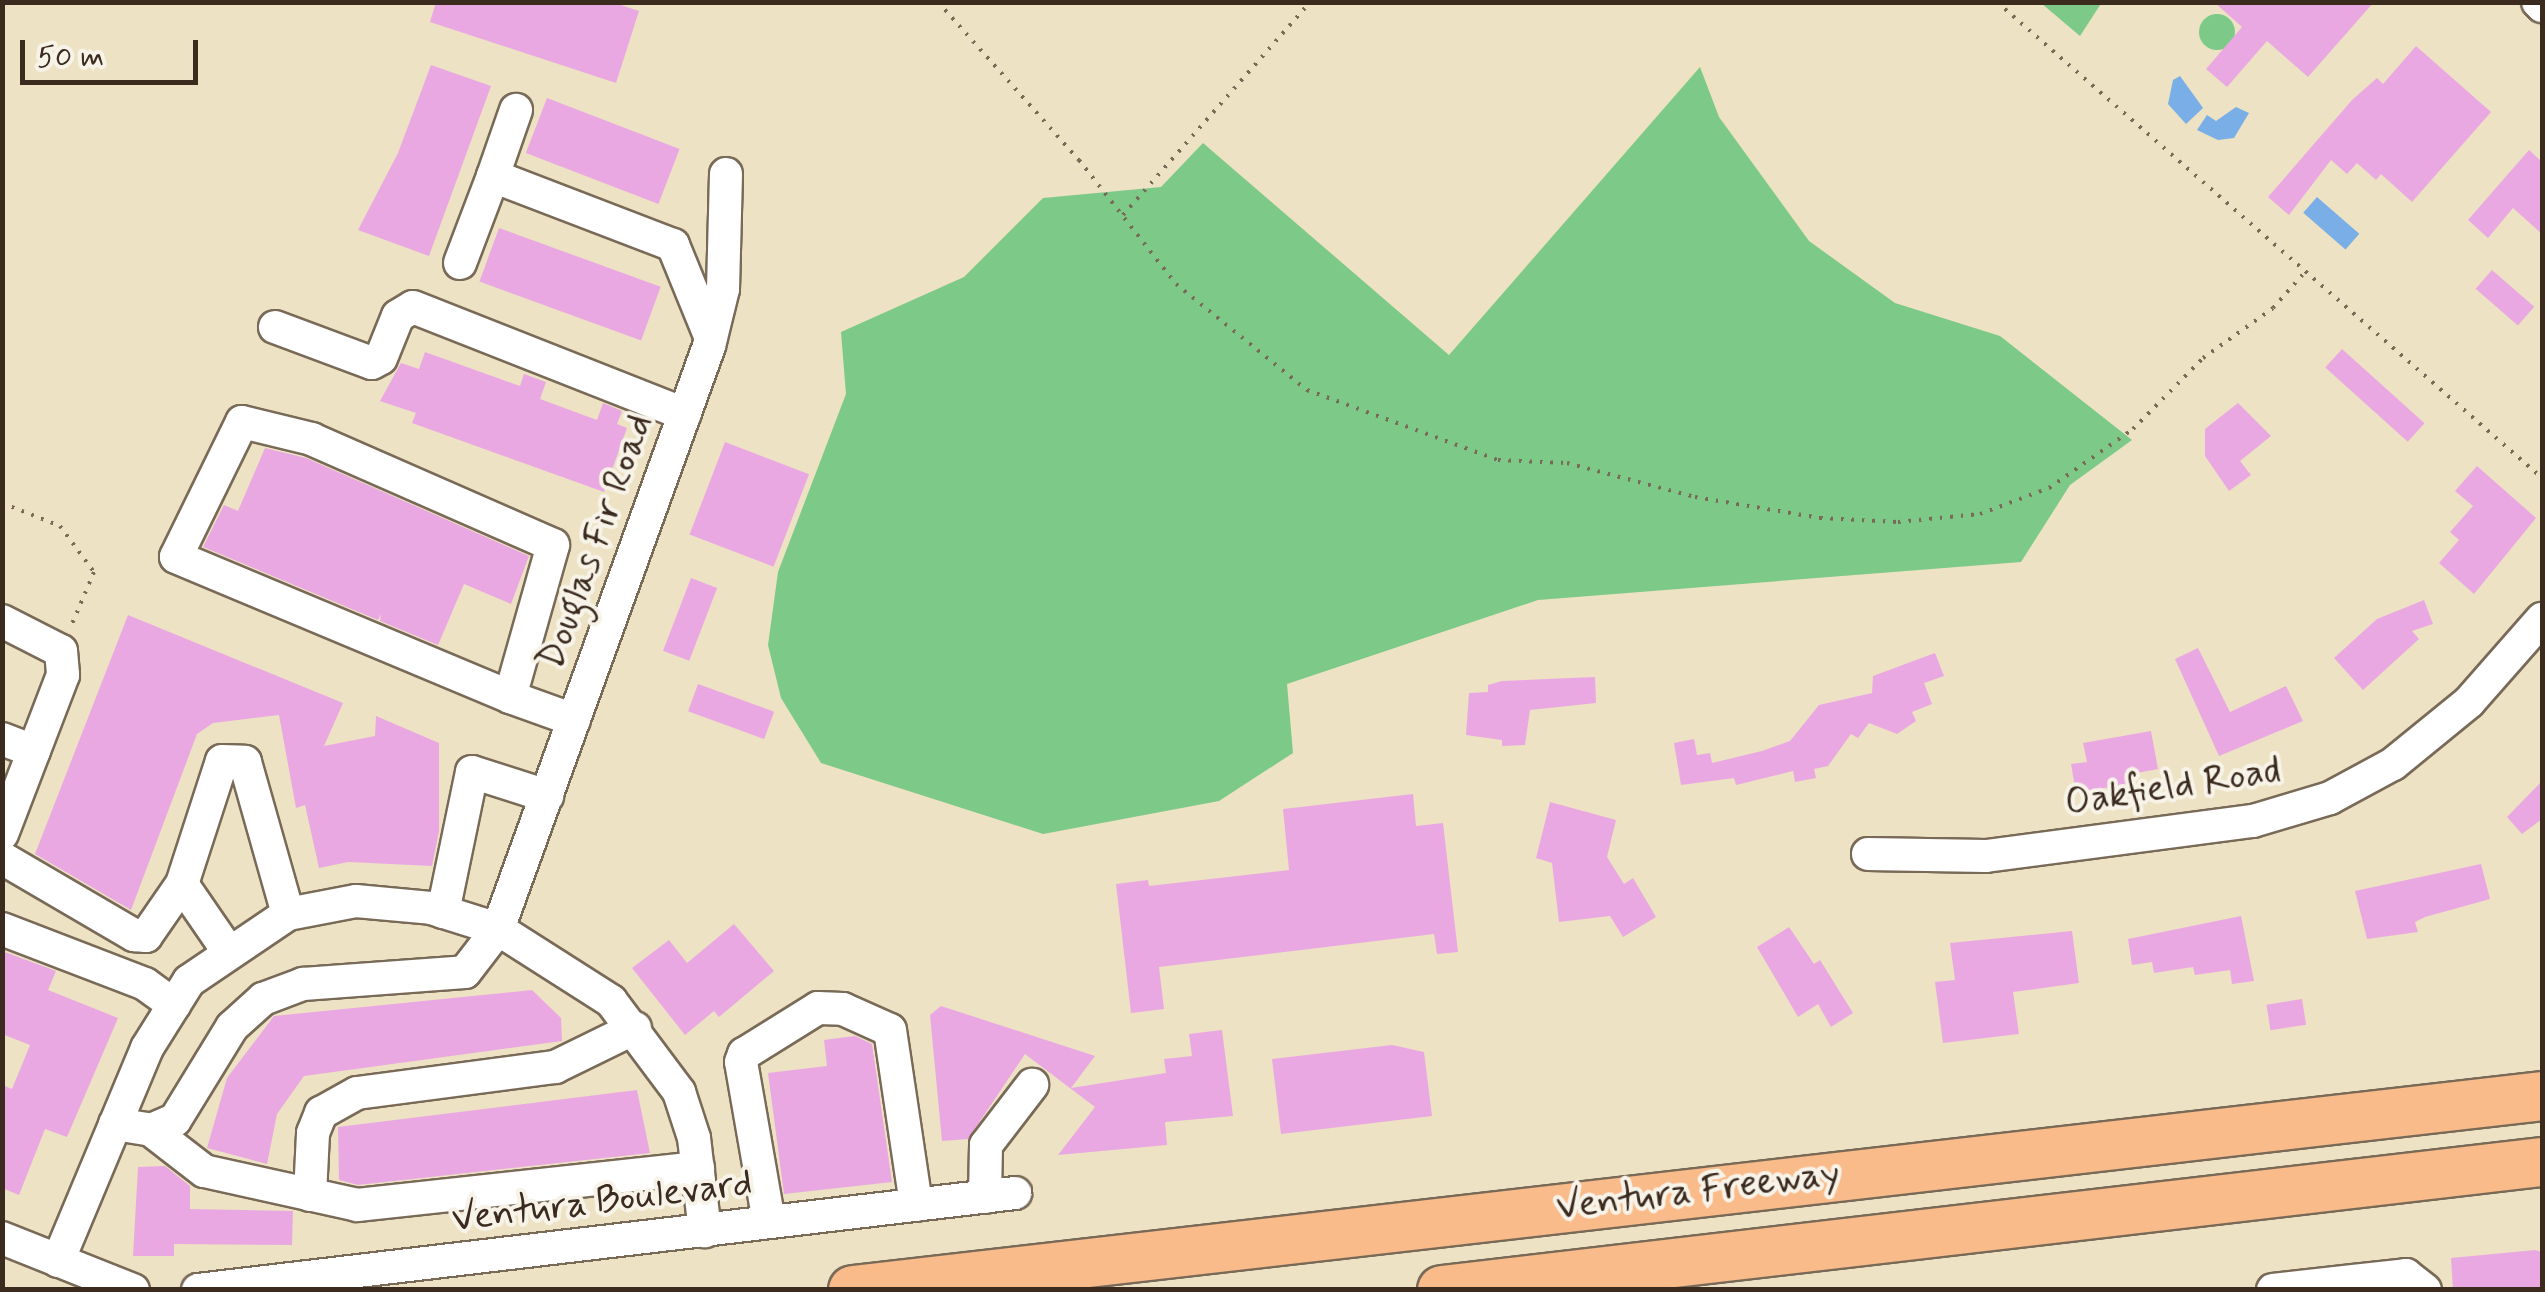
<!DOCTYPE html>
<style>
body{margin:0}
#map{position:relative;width:2545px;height:1292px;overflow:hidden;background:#ede2c3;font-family:Mynerve,sans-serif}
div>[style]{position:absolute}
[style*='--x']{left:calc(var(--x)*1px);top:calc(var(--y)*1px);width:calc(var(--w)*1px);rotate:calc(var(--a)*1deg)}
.green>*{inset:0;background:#7dc988}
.round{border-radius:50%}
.water>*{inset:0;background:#79aee6;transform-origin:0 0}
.building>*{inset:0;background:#eaa8e2;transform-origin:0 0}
.path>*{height:4px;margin-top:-2px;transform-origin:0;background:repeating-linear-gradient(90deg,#796a58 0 2.5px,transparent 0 10.5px)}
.roads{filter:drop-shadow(2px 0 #796a58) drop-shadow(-2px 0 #796a58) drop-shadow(0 2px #796a58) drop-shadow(0 -2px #796a58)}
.minor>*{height:32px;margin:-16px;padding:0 16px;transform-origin:16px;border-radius:16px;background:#fff}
.highway>*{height:48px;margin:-24px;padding:0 24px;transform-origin:24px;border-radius:24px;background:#fabb8b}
span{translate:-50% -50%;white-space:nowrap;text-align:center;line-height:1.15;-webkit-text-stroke:8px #f7f3e8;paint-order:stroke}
.street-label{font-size:38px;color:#3b2a1e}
.frame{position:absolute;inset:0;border:5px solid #3b2a1e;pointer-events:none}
.scale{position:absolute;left:20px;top:40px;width:178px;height:45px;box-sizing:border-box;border:5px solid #3b2a1e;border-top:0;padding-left:12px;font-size:30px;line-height:35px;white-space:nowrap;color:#3b2a1e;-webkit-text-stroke:8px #f7f3e8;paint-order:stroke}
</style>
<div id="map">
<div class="green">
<div style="clip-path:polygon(2102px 2px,2080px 36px,2041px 3px,2041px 2px)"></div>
<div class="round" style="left:2199px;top:14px;width:36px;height:36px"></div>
<div style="clip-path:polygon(1700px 67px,1719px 117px,1809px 241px,1895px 303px,2000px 336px,2132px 440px,2070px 485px,2021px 562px,1538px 600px,1287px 684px,1293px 753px,1219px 801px,1043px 834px,821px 763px,781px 698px,768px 645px,778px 572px,846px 394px,841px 332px,964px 277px,1043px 198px,1161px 187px,1203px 143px,1449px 355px)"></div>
</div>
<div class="water">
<div style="clip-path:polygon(2180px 76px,2203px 108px,2186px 124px,2168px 104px,2173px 80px)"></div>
<div style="clip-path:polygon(2236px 107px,2249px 113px,2234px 138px,2218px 140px,2197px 130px,2207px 115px,2216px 121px)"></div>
<div style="left:2317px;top:197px;width:56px;height:21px;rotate:41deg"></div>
</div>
<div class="building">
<div style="clip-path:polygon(436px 2px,612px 2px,639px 11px,616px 83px,430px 22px)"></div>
<div style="clip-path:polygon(2214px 2px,2374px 2px,2308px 77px,2267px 41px,2227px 87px,2206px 69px,2242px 27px)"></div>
<div style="clip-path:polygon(2416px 46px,2491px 112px,2412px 202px,2381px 174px,2376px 180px,2357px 163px,2347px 174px,2331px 160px,2289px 215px,2268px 197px,2352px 100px,2377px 78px,2383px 84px)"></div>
<div style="clip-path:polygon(431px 65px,491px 86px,429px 256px,358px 230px,398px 153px)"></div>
<div style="left:547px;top:98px;width:142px;height:59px;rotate:21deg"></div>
<div style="clip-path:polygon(2529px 150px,2542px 162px,2542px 234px,2513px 208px,2488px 238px,2468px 220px)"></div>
<div style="left:499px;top:228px;width:172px;height:57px;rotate:20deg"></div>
<div style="left:2492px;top:270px;width:56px;height:25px;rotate:41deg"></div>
<div style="left:2342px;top:349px;width:111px;height:25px;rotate:42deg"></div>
<div style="clip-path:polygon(425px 352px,520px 386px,524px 374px,546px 382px,540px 399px,597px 420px,603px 403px,622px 411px,617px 424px,627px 428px,604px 492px,412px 423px,416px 413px,380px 401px,401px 363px,419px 369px)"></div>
<div style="clip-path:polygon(2238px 403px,2271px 436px,2240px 461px,2251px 475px,2229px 491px,2205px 456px,2205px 429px)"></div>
<div style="left:725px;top:442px;width:90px;height:99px;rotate:21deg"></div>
<div style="clip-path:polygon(265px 448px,306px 458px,529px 556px,511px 604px,464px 584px,438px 645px,380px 621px,381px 614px,378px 620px,203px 547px,224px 505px,238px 511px)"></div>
<div style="clip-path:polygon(2477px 466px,2536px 518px,2474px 594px,2439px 563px,2459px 540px,2450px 532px,2473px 506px,2455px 491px)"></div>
<div style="left:691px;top:578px;width:28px;height:78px;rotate:21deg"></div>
<div style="clip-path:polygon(2424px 600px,2433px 624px,2412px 631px,2419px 639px,2363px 690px,2334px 658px,2377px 619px)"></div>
<div style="clip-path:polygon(128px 615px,343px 703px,324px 746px,375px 736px,376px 716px,439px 743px,439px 831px,432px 866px,348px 862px,319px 868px,305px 805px,296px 808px,279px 715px,213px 723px,197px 734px,131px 910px,35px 854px)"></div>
<div style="clip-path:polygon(2198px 648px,2230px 712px,2286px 686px,2303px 721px,2219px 756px,2175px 659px)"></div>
<div style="clip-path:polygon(1935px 653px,1944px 676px,1924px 683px,1932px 704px,1912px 712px,1916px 721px,1897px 734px,1869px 723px,1858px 738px,1851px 734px,1828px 766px,1814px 769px,1816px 778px,1795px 782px,1793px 771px,1736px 785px,1734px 778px,1681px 785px,1674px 743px,1694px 739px,1697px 755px,1710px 753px,1712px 763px,1762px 751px,1790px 741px,1819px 705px,1872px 693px,1873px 676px)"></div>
<div style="clip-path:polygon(1595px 677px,1596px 703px,1530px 710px,1525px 745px,1502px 746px,1502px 740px,1466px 735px,1469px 693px,1488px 692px,1488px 685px,1502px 681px)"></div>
<div style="left:698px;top:684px;width:81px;height:29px;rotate:20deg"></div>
<div style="clip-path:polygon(2151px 731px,2158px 769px,2131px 774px,2133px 783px,2076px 793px,2071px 764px,2087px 762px,2083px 743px)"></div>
<div style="clip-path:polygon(2542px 781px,2542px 819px,2522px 834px,2507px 817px)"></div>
<div style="clip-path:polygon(1413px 794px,1416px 826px,1443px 823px,1458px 952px,1437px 954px,1434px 934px,1159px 967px,1164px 1009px,1131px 1013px,1116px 884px,1148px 880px,1149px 886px,1289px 870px,1283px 809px)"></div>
<div style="clip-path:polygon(1550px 802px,1616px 820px,1607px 857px,1624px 884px,1633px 878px,1656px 917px,1623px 937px,1610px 916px,1559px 922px,1552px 863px,1536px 858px)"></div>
<div style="clip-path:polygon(2481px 864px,2490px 899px,2425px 917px,2415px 922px,2418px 932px,2367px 939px,2355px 891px)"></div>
<div style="clip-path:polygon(2241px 916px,2254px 981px,2232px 984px,2230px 970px,2195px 975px,2193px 967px,2154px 973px,2152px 962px,2132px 965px,2128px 939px)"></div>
<div style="clip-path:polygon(734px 924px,774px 971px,719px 1017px,714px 1011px,685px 1035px,632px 968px,669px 940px,687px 963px)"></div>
<div style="clip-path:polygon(1789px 927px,1814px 964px,1820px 960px,1853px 1013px,1831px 1027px,1818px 1004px,1798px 1017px,1757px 947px)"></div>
<div style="clip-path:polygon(2072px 931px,2079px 983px,2013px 992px,2019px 1034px,1943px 1043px,1935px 982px,1955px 980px,1950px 943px)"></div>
<div style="clip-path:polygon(2px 951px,56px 971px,48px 990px,118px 1018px,67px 1137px,45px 1129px,19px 1195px,2px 1188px,2px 1085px,12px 1089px,30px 1045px,2px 1034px)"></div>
<div style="clip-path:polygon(532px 990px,561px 1018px,562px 1041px,304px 1076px,277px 1114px,267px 1164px,207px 1148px,227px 1078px,274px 1016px)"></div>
<div style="left:2302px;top:999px;width:26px;height:36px;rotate:81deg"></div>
<div style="clip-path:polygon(941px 1006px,1095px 1056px,1071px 1088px,1166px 1073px,1164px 1059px,1192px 1056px,1189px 1034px,1222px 1030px,1233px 1116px,1165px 1122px,1167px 1145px,1058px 1155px,1095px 1107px,1025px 1054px,968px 1139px,942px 1141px,930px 1015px)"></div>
<div style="clip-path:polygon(855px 1036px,872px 1044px,892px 1182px,784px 1194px,768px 1073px,827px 1066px,824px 1040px)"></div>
<div style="clip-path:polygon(1392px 1045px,1424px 1052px,1432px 1116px,1281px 1134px,1272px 1059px)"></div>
<div style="clip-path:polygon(637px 1090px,650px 1153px,358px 1185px,339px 1180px,338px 1127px)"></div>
<div style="clip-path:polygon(165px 1166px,190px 1186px,190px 1209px,293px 1211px,292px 1245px,174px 1244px,174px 1256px,133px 1256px,138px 1167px)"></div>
<div style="clip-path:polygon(2535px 1250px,2542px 1252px,2542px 1290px,2453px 1290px,2451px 1258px)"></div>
</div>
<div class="path">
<div style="--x:938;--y:2;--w:212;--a:48.3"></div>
<div style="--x:1079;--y:160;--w:157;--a:52"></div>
<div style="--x:1176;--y:284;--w:169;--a:39"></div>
<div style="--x:1307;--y:390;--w:203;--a:20.1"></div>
<div style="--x:1498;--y:460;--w:69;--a:2.5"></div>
<div style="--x:1567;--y:463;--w:132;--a:14.9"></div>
<div style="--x:1695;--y:497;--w:127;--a:9.5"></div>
<div style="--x:1820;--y:518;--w:78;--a:2.9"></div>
<div style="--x:1898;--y:522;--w:82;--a:-5.6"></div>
<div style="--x:1980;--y:514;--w:74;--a:-20.6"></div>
<div style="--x:2049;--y:488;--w:103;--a:-35.1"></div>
<div style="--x:2133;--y:429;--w:100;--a:-45.4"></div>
<div style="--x:2203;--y:358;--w:86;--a:-35.5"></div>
<div style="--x:2273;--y:308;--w:48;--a:-48.4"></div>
<div style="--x:1997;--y:2;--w:724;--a:41.13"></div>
<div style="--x:1123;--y:215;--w:283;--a:-48.7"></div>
<div style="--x:2;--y:503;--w:62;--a:21.6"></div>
<div style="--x:60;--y:526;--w:57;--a:53.5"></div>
<div style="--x:94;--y:572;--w:56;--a:112.9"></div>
</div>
<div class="roads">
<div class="minor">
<div style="--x:2538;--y:2;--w:6;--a:45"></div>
<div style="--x:493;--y:176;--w:70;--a:-70.8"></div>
<div style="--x:460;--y:263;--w:93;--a:-69.2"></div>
<div style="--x:493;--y:176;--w:193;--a:21"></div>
<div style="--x:673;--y:245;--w:100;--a:67.8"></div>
<div style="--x:275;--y:327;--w:103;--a:20.4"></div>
<div style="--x:372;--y:363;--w:10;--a:-29"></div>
<div style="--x:381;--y:358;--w:45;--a:-68"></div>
<div style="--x:398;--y:316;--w:17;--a:-31"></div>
<div style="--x:413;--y:307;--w:292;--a:21.5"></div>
<div style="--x:2;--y:621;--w:66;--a:27"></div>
<div style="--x:61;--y:651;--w:24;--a:85"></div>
<div style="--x:63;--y:675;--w:170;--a:111"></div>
<div style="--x:510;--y:697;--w:158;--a:-74.2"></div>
<div style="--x:553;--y:545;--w:263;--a:-156.3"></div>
<div style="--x:312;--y:439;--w:72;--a:-166.3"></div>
<div style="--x:242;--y:422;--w:150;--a:116.1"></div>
<div style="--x:176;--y:557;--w:362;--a:22.7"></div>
<div style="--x:510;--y:697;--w:68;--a:19.8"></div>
<div style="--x:2;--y:739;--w:34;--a:21"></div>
<div style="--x:1868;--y:854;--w:118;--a:1"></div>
<div style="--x:1986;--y:856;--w:269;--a:-7.5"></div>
<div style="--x:2253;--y:821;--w:80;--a:-16.6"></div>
<div style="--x:2330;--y:798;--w:72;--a:-28.4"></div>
<div style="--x:2393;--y:764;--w:98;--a:-39.2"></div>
<div style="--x:2469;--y:702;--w:111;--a:-48.7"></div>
<div style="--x:2;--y:858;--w:153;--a:30.3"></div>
<div style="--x:134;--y:935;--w:12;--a:5"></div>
<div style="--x:146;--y:936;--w:63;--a:-55.3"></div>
<div style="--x:443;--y:912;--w:143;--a:-78.3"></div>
<div style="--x:472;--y:772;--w:79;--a:17.7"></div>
<div style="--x:2;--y:929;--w:153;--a:21"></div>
<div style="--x:145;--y:984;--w:36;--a:36"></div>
<div style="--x:228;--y:951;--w:81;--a:-124.5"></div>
<div style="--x:182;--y:884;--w:129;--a:-72"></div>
<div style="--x:222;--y:761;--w:23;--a:2"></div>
<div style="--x:245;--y:762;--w:158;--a:74.2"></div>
<div style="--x:115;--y:1124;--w:36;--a:9"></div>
<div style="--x:151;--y:1130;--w:26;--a:-23"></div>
<div style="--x:175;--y:1120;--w:109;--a:-58.5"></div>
<div style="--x:232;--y:1027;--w:42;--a:-42.1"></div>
<div style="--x:263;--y:999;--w:43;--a:-20.6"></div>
<div style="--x:303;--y:984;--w:162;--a:-4.2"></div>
<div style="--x:465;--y:972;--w:54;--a:-52.5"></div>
<div style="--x:498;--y:929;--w:620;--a:-70.1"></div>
<div style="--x:709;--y:346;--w:59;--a:-76.2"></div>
<div style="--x:723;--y:289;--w:115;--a:-88.5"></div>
<div style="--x:151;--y:1130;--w:67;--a:37.7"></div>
<div style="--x:204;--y:1171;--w:157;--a:12.5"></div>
<div style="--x:357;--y:1205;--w:343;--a:-6.2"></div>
<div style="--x:310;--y:1195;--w:62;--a:-87.2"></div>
<div style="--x:313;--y:1133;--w:22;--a:-68"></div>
<div style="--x:321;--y:1113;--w:41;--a:-29.1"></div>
<div style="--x:357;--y:1093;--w:200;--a:-7.5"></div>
<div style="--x:555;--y:1067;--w:89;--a:-26"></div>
<div style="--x:985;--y:1197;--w:52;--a:-88.9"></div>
<div style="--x:986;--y:1145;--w:76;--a:-52.5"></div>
<div style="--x:769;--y:1222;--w:162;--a:-99.9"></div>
<div style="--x:741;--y:1062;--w:9;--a:-69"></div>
<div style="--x:744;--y:1054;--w:87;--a:-31.9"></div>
<div style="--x:818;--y:1008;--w:25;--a:2"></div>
<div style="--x:843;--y:1009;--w:51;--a:24.1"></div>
<div style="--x:890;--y:1030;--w:177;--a:81.5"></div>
<div style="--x:2;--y:1238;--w:141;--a:21.7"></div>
<div style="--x:58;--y:1261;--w:231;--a:-67.3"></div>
<div style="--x:147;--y:1048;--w:79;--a:-57.9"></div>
<div style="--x:189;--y:981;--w:120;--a:-34.1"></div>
<div style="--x:288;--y:914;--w:69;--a:-10.8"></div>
<div style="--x:356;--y:901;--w:75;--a:5.3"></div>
<div style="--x:431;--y:908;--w:70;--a:17.4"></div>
<div style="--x:498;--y:929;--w:134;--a:32.5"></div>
<div style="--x:611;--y:1001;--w:114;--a:53.2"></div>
<div style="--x:679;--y:1092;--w:48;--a:71.9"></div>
<div style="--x:694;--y:1138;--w:94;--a:83.3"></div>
<div style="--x:198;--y:1290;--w:823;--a:-6.77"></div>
<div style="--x:2273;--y:1290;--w:134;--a:-6.4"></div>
<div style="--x:2406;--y:1275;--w:24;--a:38"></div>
</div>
<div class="highway">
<div style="--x:853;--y:1290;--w:1700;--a:-6.55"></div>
<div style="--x:1442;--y:1290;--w:1107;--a:-6.64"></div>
</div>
</div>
<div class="street-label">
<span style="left:596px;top:542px;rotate:-70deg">Douglas Fir Road</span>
<span style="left:2173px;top:787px;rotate:-9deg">Oakfield Road</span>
<span style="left:1698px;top:1191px;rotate:-7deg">Ventura Freeway</span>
<span style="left:602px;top:1202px;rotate:-7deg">Ventura Boulevard</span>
</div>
<div class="frame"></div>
<div class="scale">50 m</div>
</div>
